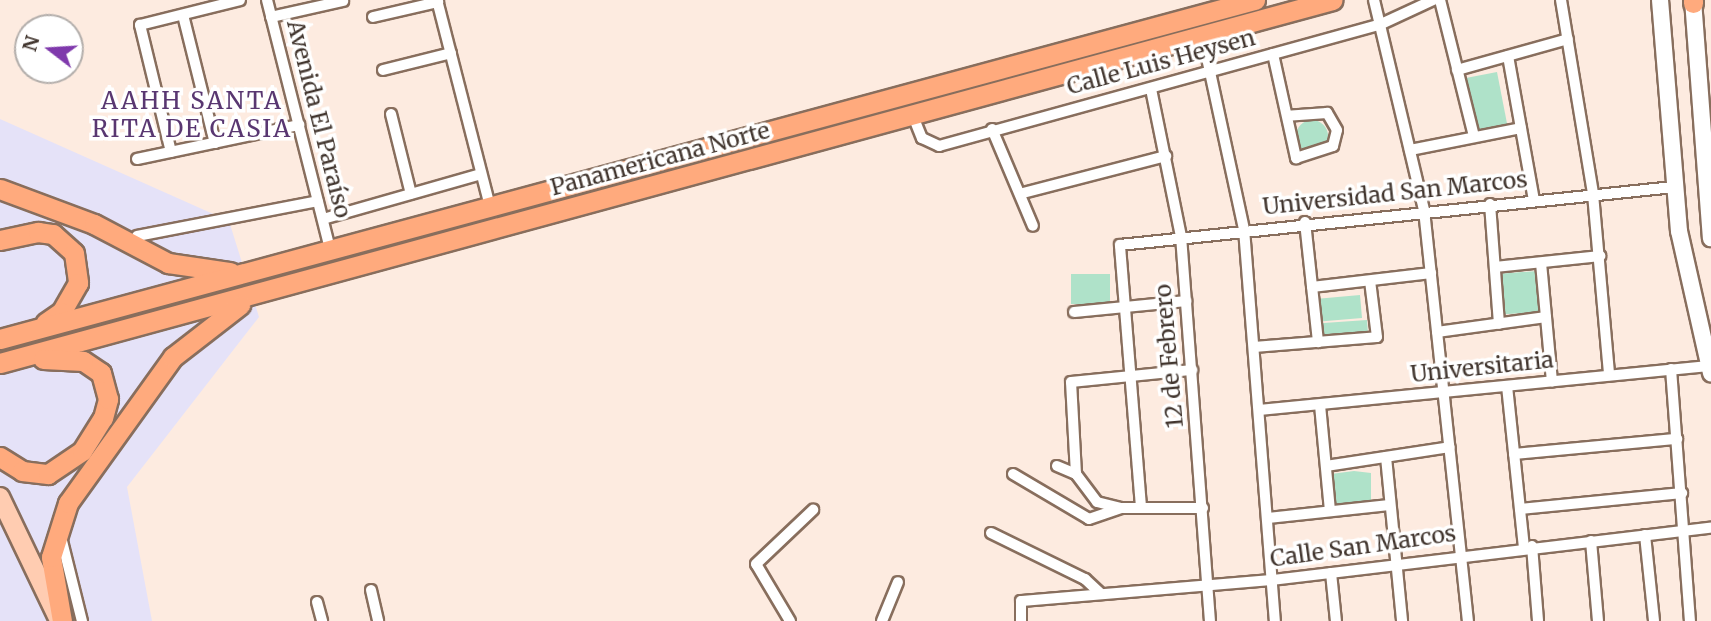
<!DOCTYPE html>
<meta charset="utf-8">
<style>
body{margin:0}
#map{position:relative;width:1711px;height:621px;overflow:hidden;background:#fdebe0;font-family:Merriweather,serif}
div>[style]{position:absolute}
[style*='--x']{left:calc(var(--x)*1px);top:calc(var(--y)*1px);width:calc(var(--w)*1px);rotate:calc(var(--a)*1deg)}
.industrial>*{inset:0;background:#e5e2f8}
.green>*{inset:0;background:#afe2c9;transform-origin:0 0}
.round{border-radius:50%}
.roads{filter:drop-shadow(2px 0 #886e5d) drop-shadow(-2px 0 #886e5d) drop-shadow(0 2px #886e5d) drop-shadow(0 -2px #886e5d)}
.street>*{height:10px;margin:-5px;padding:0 5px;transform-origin:5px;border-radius:5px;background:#fff}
.secondary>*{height:16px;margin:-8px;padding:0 8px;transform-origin:8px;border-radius:8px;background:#fff}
.primary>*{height:18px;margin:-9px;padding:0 9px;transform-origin:9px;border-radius:9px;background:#ffccb1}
.highway>*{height:19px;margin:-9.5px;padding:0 9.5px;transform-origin:9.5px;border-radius:9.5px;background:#ffaa7d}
span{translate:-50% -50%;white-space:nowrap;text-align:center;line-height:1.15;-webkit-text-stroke:7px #fff;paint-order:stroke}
.street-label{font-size:23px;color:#41352e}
.neighbourhood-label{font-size:24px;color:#593771;letter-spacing:2px}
.north{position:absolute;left:14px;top:14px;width:70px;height:70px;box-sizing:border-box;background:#fff;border:2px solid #b3aeab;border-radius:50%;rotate:287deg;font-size:19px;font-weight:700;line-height:28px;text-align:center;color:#41352e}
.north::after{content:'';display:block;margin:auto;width:24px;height:32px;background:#7f39ac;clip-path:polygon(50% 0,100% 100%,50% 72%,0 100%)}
</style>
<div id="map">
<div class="industrial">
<div style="clip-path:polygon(0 119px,229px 221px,259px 317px,127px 487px,152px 621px,0 621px)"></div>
</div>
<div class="green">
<div style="left:1497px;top:72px;width:54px;height:33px;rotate:79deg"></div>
<div class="round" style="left:1296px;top:120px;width:32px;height:32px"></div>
<div style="left:1537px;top:271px;width:41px;height:38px;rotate:86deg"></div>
<div style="left:1071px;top:274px;width:39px;height:30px"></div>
<div style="left:1360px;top:295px;width:23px;height:42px;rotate:85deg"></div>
<div style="left:1367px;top:320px;width:15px;height:47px;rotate:86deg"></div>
<div style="clip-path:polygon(1354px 471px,1371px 473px,1371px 500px,1333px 505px,1331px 474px)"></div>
</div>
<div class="roads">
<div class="street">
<div style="--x:267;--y:0;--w:257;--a:75.8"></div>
<div style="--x:437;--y:0;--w:214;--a:75.6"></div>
<div style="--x:1374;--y:0;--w:216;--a:76.6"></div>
<div style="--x:1424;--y:210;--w:413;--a:83.9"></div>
<div style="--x:1440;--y:0;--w:140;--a:76"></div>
<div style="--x:1561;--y:0;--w:197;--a:80.6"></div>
<div style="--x:1593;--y:194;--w:182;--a:84.9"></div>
<div style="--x:183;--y:15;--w:132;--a:76"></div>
<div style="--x:271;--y:17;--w:74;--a:-12.5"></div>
<div style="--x:373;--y:17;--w:67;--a:-13"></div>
<div style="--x:1202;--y:35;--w:198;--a:77.8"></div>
<div style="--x:1244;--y:229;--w:393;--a:85.5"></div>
<div style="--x:1273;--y:54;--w:107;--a:77.5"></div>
<div style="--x:1296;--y:158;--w:39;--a:-18"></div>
<div style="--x:1333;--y:146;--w:16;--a:-76"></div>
<div style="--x:1337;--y:130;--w:20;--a:-120"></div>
<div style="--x:1327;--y:113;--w:39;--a:176"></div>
<div style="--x:1508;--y:56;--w:146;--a:79.8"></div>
<div style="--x:383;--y:70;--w:70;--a:-14"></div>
<div style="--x:1457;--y:70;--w:115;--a:-15.6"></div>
<div style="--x:1151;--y:89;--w:150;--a:78.5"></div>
<div style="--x:1181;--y:236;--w:386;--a:85.7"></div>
<div style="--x:391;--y:114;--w:82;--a:76"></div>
<div style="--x:913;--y:116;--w:24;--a:68"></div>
<div style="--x:922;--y:138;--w:19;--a:25"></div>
<div style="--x:939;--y:146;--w:456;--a:-15.4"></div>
<div style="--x:1379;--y:25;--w:60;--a:-24.8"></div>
<div style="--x:992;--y:129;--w:105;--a:67.1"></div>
<div style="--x:1410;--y:150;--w:113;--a:-11.2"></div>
<div style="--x:171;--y:152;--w:131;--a:-103.7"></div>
<div style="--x:140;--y:25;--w:103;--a:-14"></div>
<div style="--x:137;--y:159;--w:166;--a:-11.9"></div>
<div style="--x:1023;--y:193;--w:148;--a:-14.5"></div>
<div style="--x:1490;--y:204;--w:120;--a:85.7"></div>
<div style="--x:323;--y:219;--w:164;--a:-15.9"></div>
<div style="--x:1305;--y:222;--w:121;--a:83.8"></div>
<div style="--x:137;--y:236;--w:184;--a:-10.9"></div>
<div style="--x:1541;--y:263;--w:119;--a:84.7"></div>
<div style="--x:1495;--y:267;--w:106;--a:-6"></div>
<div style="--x:1312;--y:287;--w:120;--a:-6.7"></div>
<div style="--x:1074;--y:312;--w:113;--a:-5.6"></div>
<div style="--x:1437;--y:332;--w:110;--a:-7.8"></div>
<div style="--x:1254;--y:347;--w:123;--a:-4.6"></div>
<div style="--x:1377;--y:337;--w:56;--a:-97.1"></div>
<div style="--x:1671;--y:369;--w:253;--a:85.7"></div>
<div style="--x:1507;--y:386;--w:162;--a:84"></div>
<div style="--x:1320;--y:405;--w:106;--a:84.6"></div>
<div style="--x:1259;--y:410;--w:452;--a:-5.6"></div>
<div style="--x:1514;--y:454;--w:164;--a:-5.3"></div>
<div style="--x:1386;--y:457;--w:165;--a:84.4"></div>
<div style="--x:1057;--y:466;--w:21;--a:23"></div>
<div style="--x:1076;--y:474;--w:35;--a:53"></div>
<div style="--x:1097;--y:502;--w:25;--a:14"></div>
<div style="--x:1121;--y:508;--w:82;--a:0"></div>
<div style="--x:1326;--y:466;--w:125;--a:-8.7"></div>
<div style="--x:1013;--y:474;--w:88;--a:30.6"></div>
<div style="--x:1089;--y:519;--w:34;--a:-19"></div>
<div style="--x:1076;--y:474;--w:92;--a:-93.1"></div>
<div style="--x:1071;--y:382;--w:122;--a:-5.7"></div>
<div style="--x:1141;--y:507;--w:263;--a:-94.6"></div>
<div style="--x:1120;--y:245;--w:557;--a:-5.98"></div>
<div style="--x:1520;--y:509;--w:163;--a:-5.6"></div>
<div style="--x:1268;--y:518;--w:122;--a:-6.1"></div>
<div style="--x:991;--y:533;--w:105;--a:26.1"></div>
<div style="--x:1085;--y:579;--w:22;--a:43"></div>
<div style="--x:1645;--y:535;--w:86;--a:84"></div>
<div style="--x:61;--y:537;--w:87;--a:76"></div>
<div style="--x:1591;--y:541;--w:80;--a:85"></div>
<div style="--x:1532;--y:546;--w:75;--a:85.4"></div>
<div style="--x:1331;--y:573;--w:48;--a:84.1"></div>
<div style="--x:371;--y:590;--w:32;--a:77"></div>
<div style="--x:317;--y:602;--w:20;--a:75"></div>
<div style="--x:790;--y:621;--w:66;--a:-120.8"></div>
<div style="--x:756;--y:564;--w:79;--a:-43.5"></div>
<div style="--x:882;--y:621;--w:42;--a:-67.7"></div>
<div style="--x:1021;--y:621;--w:20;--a:-90"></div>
<div style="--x:1021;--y:601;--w:252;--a:-4.8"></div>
<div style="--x:1272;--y:580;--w:442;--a:-6.8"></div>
</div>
<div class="secondary">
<div style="--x:1660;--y:0;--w:232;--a:85.3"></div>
<div style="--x:1679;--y:231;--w:146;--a:77.3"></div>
<div style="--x:1693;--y:0;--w:239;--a:85.7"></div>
</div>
<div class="primary">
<div style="--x:0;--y:497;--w:134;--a:64.4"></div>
</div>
<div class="highway">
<div style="--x:1693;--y:3;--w:3;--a:-90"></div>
<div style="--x:0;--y:189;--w:100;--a:20.4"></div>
<div style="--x:94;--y:224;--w:84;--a:27.8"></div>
<div style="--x:168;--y:263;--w:63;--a:8.3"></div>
<div style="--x:0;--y:240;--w:39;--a:-12"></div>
<div style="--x:38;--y:232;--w:15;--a:8"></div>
<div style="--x:53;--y:234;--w:28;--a:42"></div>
<div style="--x:74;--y:253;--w:30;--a:82"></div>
<div style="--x:78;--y:283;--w:34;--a:120"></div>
<div style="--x:61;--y:312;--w:19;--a:145"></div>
<div style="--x:0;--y:339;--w:1300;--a:-15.12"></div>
<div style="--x:0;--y:363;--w:1381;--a:-15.24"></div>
<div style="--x:0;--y:457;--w:26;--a:32"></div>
<div style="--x:22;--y:471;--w:26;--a:7"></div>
<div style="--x:48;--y:474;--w:41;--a:-34.1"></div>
<div style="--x:82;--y:451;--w:39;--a:-58"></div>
<div style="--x:103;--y:418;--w:20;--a:-75"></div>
<div style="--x:108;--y:399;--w:27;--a:-105"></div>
<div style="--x:101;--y:373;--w:22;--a:-146"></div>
<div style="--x:83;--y:361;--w:40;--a:-177.1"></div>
<div style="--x:62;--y:621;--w:65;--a:-99.8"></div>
<div style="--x:51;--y:557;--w:57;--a:-72.5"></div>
<div style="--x:68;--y:503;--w:180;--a:-54.3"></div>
<div style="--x:173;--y:357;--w:85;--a:-37.8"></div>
</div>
</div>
<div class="street-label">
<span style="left:1161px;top:62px;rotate:-15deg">Calle Luis Heysen</span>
<span style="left:319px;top:119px;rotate:76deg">Avenida El Paraíso</span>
<span style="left:660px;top:159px;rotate:-15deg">Panamericana Norte</span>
<span style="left:1395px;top:193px;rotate:-6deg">Universidad San Marcos</span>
<span style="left:1169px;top:356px;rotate:-95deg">12 de Febrero</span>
<span style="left:1482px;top:367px;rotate:-6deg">Universitaria</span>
<span style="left:1363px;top:546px;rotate:-8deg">Calle San Marcos</span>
</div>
<div class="neighbourhood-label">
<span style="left:192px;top:115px">AAHH SANTA<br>RITA DE CASIA</span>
</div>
<div class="north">N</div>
</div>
